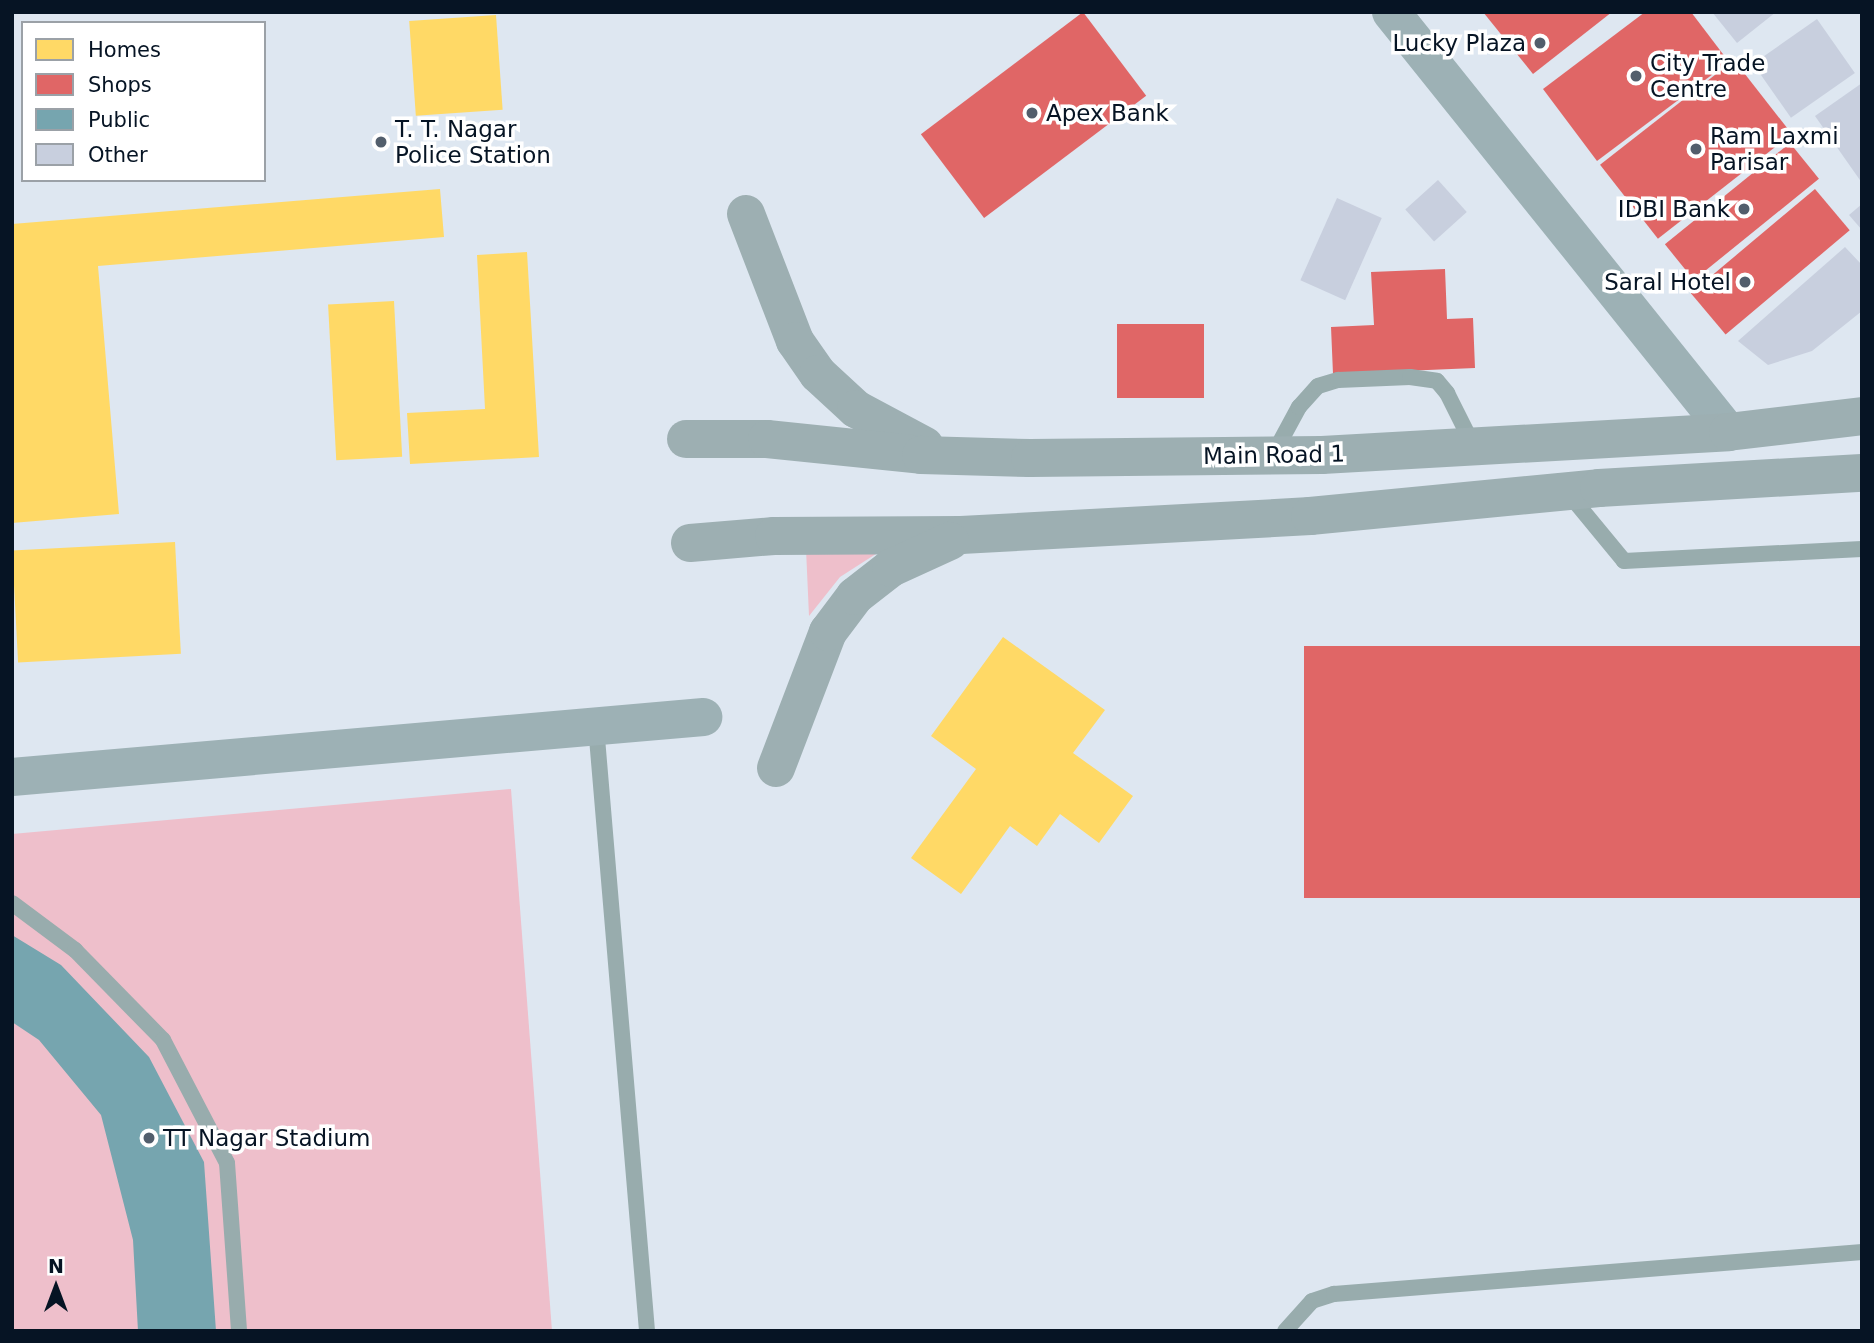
<!DOCTYPE html>
<style>
body{margin:0}
#map{position:relative;width:1874px;height:1343px;overflow:hidden;background:#dee7f1;font-family:"DejaVu Sans",sans-serif}
div>[style]{position:absolute}
[style*='--x']{left:calc(var(--x)*1px);top:calc(var(--y)*1px);width:calc(var(--w)*1px);rotate:calc(var(--a)*1deg)}
.green>*{inset:0;background:#eebfcb}
.homes>*{inset:0;background:#ffd966;transform-origin:0 0}
.shops>*{inset:0;background:#e06666;transform-origin:0 0}
.public>*{inset:0;background:#76a5af}
.building>*{inset:0;background:#c8cfde;transform-origin:0 0}
.lane>*{height:16px;margin:-8px;padding:0 8px;transform-origin:8px;border-radius:8px;background:#98acad}
.secondary>*{height:38px;margin:-19px;padding:0 19px;transform-origin:19px;border-radius:19px;background:#9db1b5}
.primary>*{height:38px;margin:-19px;padding:0 19px;transform-origin:19px;border-radius:19px;background:#9dafb2}
.dots>*{width:19px;height:19px;translate:-50% -50%;box-sizing:border-box;border:4px solid #fff;border-radius:50%}
span{translate:-50% -50%;white-space:nowrap;text-align:center;line-height:1.15;-webkit-text-stroke:7px #fff;paint-order:stroke}
.poi-label{font-size:23px;color:#061424}
.right{translate:-100% -50%;text-align:right}
.left{translate:0 -50%;text-align:left}
.street-label{font-size:23px;color:#061424}
.frame{position:absolute;inset:0;border:14px solid #061424;pointer-events:none}
.legend{position:absolute;left:21px;top:21px;width:245px;height:161px;box-sizing:border-box;background:#fff;border:2px solid #9ba1a7;margin:0;padding:9px 12px;list-style:none;font-size:21px;color:#061424}
.legend li{display:flex;align-items:center;gap:14px;height:35px}
.legend b{width:35px;border:2px solid #9ba1a7}
.north{position:absolute;left:21px;top:1252px;width:70px;height:70px;-webkit-text-stroke:5px #fff;paint-order:stroke;rotate:0deg;font-size:19px;font-weight:700;line-height:28px;text-align:center;color:#061424}
.north::after{content:'';display:block;margin:auto;width:24px;height:32px;background:#061424;clip-path:polygon(50% 0,100% 100%,50% 72%,0 100%)}
</style>
<div id="map">
<div class="green">
<div style="clip-path:polygon(806px 549px,882px 550px,840px 577px,809px 616px)"></div>
<div style="clip-path:polygon(511px 789px,552px 1331px,12px 1331px,12px 834px)"></div>
</div>
<div class="homes">
<div style="left:496px;top:15px;width:95px;height:87px;rotate:86deg"></div>
<div style="clip-path:polygon(440px 189px,444px 237px,98px 266px,119px 514px,12px 523px,12px 224px)"></div>
<div style="clip-path:polygon(527px 252px,539px 457px,410px 464px,407px 413px,485px 409px,477px 255px)"></div>
<div style="left:394px;top:301px;width:156px;height:66px;rotate:87deg"></div>
<div style="left:175px;top:542px;width:112px;height:163px;rotate:87deg"></div>
<div style="clip-path:polygon(1003px 637px,1105px 710px,1073px 753px,1133px 796px,1099px 843px,1060px 814px,1037px 846px,1010px 826px,961px 894px,911px 858px,976px 769px,931px 736px)"></div>
</div>
<div class="shops">
<div style="left:1083px;top:12px;width:105px;height:203px;rotate:53deg"></div>
<div style="clip-path:polygon(1483px 12px,1612px 12px,1533px 74px)"></div>
<div style="clip-path:polygon(1645px 12px,1691px 12px,1729px 62px,1597px 161px,1543px 89px)"></div>
<div style="left:1734px;top:60px;width:94px;height:170px;rotate:52deg"></div>
<div style="left:1790px;top:143px;width:46px;height:161px;rotate:51deg"></div>
<div style="left:1815px;top:189px;width:54px;height:162px;rotate:50deg"></div>
<div style="clip-path:polygon(1445px 269px,1447px 319px,1473px 318px,1475px 368px,1333px 374px,1331px 327px,1374px 325px,1371px 272px)"></div>
<div style="left:1117px;top:324px;width:87px;height:74px"></div>
<div style="left:1862px;top:646px;width:252px;height:558px;rotate:90deg"></div>
</div>
<div class="public">
<div style="clip-path:polygon(12px 935px,61px 965px,149px 1057px,204px 1162px,216px 1331px,138px 1331px,133px 1240px,101px 1115px,39px 1040px,12px 1022px)"></div>
</div>
<div class="building">
<div style="clip-path:polygon(1712px 12px,1776px 12px,1737px 43px)"></div>
<div style="left:1817px;top:19px;width:66px;height:78px;rotate:55deg"></div>
<div style="clip-path:polygon(1862px 83px,1862px 183px,1815px 116px)"></div>
<div style="left:1438px;top:180px;width:43px;height:44px;rotate:48deg"></div>
<div style="left:1337px;top:198px;width:49px;height:90px;rotate:24deg"></div>
<div style="clip-path:polygon(1862px 204px,1862px 230px,1849px 215px)"></div>
<div style="clip-path:polygon(1845px 247px,1862px 265px,1862px 311px,1812px 351px,1768px 365px,1738px 341px)"></div>
</div>
<div class="lane">
<div style="--x:1273;--y:455;--w:55;--a:-61.6"></div>
<div style="--x:1299;--y:407;--w:28;--a:-48"></div>
<div style="--x:1318;--y:386;--w:21;--a:-17"></div>
<div style="--x:1338;--y:380;--w:72;--a:-2.4"></div>
<div style="--x:1410;--y:377;--w:27;--a:8"></div>
<div style="--x:1437;--y:381;--w:16;--a:50"></div>
<div style="--x:1447;--y:393;--w:58;--a:63.4"></div>
<div style="--x:1568;--y:493;--w:88;--a:50.5"></div>
<div style="--x:1624;--y:561;--w:238;--a:-2.9"></div>
<div style="--x:596;--y:726;--w:607;--a:85.18"></div>
<div style="--x:12;--y:903;--w:79;--a:36.7"></div>
<div style="--x:75;--y:950;--w:126;--a:45.6"></div>
<div style="--x:163;--y:1040;--w:139;--a:62.5"></div>
<div style="--x:227;--y:1163;--w:168;--a:85.9"></div>
<div style="--x:1285;--y:1331;--w:40;--a:-48"></div>
<div style="--x:1312;--y:1301;--w:23;--a:-18"></div>
<div style="--x:1334;--y:1294;--w:530;--a:-4.55"></div>
</div>
<div class="secondary">
<div style="--x:1391;--y:12;--w:538;--a:51.26"></div>
<div style="--x:12;--y:777;--w:694;--a:-4.96"></div>
</div>
<div class="primary">
<div style="--x:746;--y:214;--w:136;--a:68.9"></div>
<div style="--x:795;--y:341;--w:40;--a:55.1"></div>
<div style="--x:818;--y:374;--w:52;--a:42.6"></div>
<div style="--x:856;--y:409;--w:78;--a:28.2"></div>
<div style="--x:686;--y:439;--w:81;--a:0"></div>
<div style="--x:767;--y:439;--w:155;--a:5.9"></div>
<div style="--x:921;--y:455;--w:109;--a:1.6"></div>
<div style="--x:1030;--y:458;--w:292;--a:-0.6"></div>
<div style="--x:1322;--y:455;--w:407;--a:-3.2"></div>
<div style="--x:1728;--y:432;--w:135;--a:-6.8"></div>
<div style="--x:690;--y:543;--w:84;--a:-4.8"></div>
<div style="--x:774;--y:536;--w:187;--a:-0.3"></div>
<div style="--x:961;--y:535;--w:350;--a:-3.1"></div>
<div style="--x:1310;--y:516;--w:290;--a:-5.5"></div>
<div style="--x:1599;--y:488;--w:263;--a:-3.3"></div>
<div style="--x:776;--y:768;--w:146;--a:-69.1"></div>
<div style="--x:828;--y:632;--w:45;--a:-53.1"></div>
<div style="--x:855;--y:596;--w:46;--a:-37.9"></div>
<div style="--x:891;--y:568;--w:65;--a:-24.6"></div>
</div>
<div class="dots">
<div style="left:1540px;top:43px;background:#525e6c"></div>
<div style="left:1636px;top:76px;background:#525e6c"></div>
<div style="left:1032px;top:113px;background:#525e6c"></div>
<div style="left:381px;top:142px;background:#525e6c"></div>
<div style="left:1696px;top:149px;background:#525e6c"></div>
<div style="left:1744px;top:209px;background:#525e6c"></div>
<div style="left:1745px;top:282px;background:#525e6c"></div>
<div style="left:149px;top:1138px;background:#525e6c"></div>
</div>
<div class="poi-label">
<span class="right" style="left:1526px;top:43px">Lucky Plaza</span>
<span class="left" style="left:1650px;top:76px">City Trade<br>Centre</span>
<span class="left" style="left:1046px;top:113px">Apex Bank</span>
<span class="left" style="left:395px;top:142px">T. T. Nagar<br>Police Station</span>
<span class="left" style="left:1710px;top:149px">Ram Laxmi<br>Parisar</span>
<span class="right" style="left:1730px;top:209px">IDBI Bank</span>
<span class="right" style="left:1731px;top:282px">Saral Hotel</span>
<span class="left" style="left:163px;top:1138px">TT Nagar Stadium</span>
</div>
<div class="street-label">
<span style="left:1274px;top:455px;rotate:-1deg">Main Road 1</span>
</div>
<div class="frame"></div>
<ul class="legend">
<li><b style="height:19px;background:#ffd966"></b>Homes</li>
<li><b style="height:19px;background:#e06666"></b>Shops</li>
<li><b style="height:19px;background:#76a5af"></b>Public</li>
<li><b style="height:19px;background:#c8cfde"></b>Other</li>
</ul>
<div class="north">N</div>
</div>
